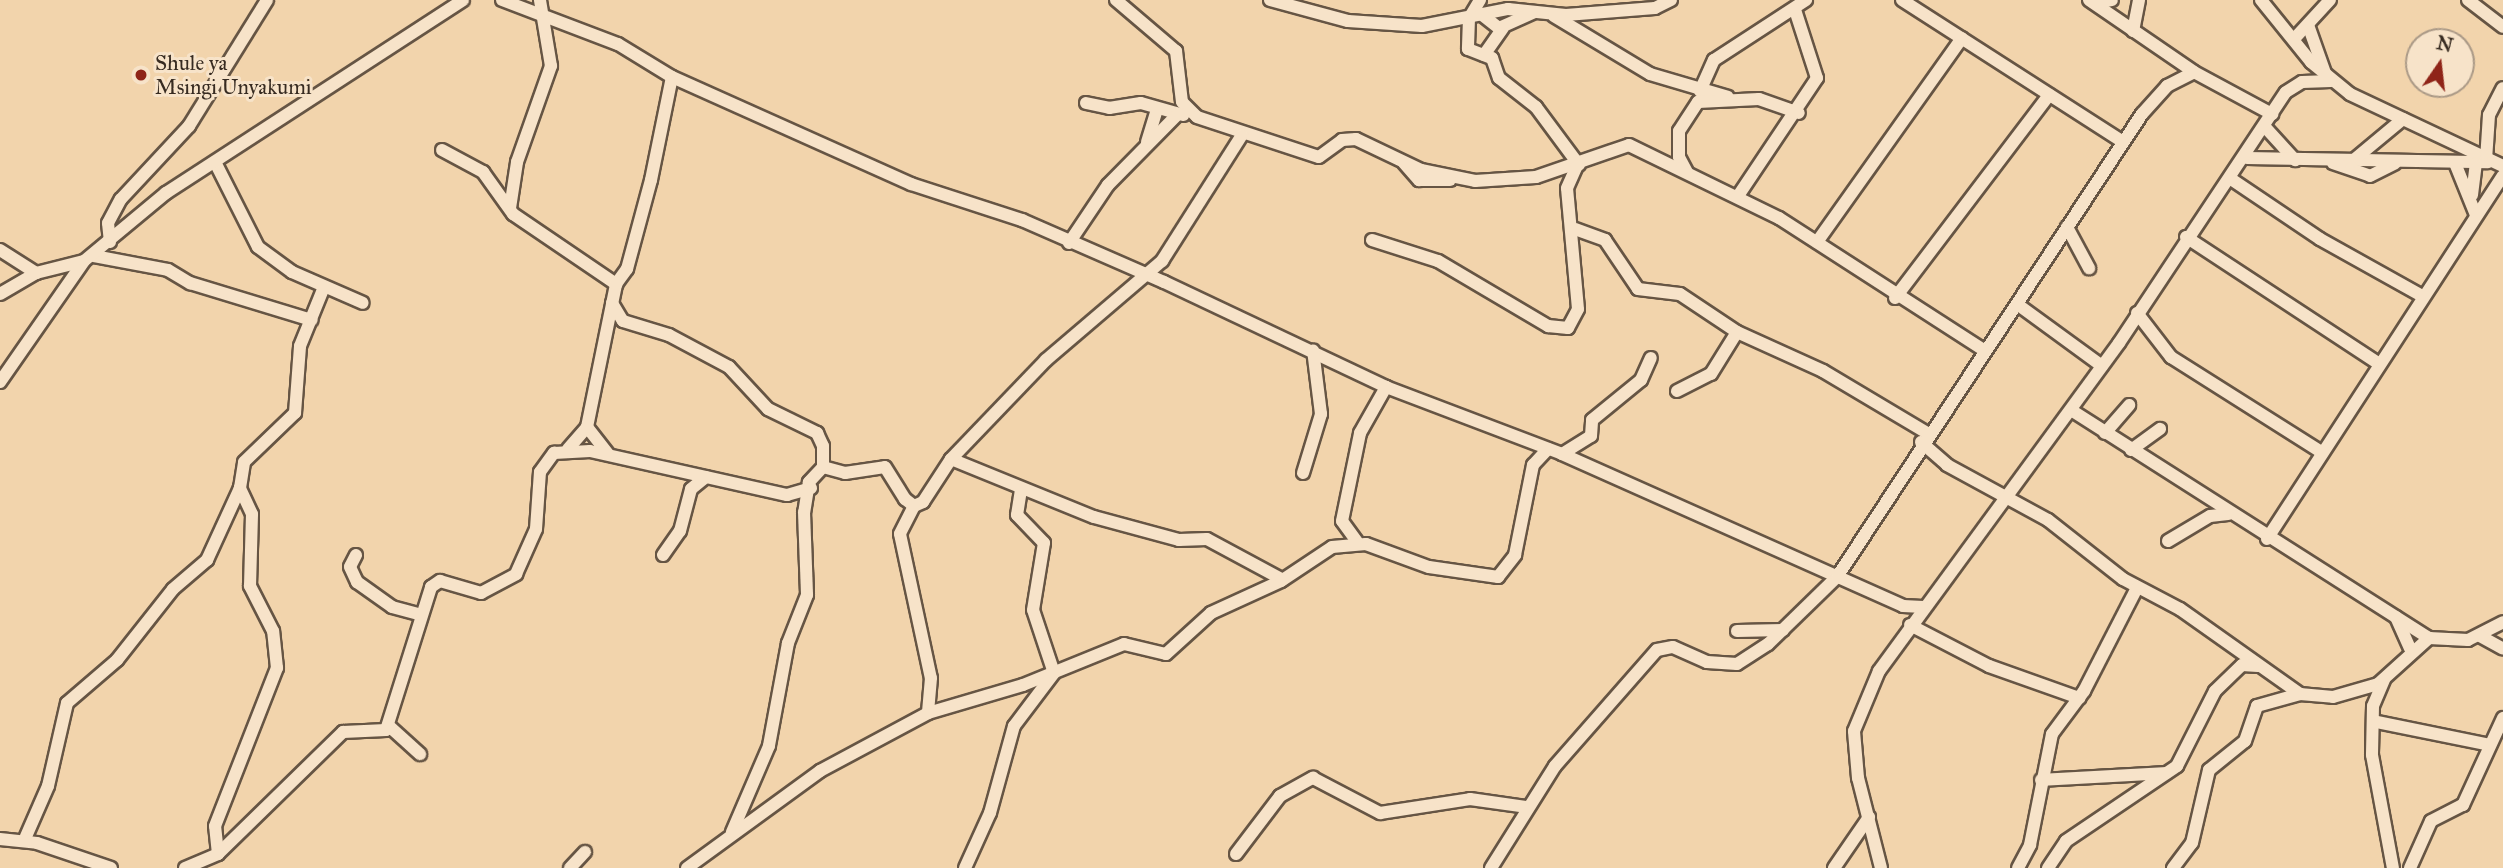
<!DOCTYPE html>
<style>
body{margin:0}
#map{position:relative;width:2503px;height:868px;overflow:hidden;background:#f2d4ac;font-family:"IM FELL Great Primer",serif}
div>[style]{position:absolute}
[style*='--x']{left:calc(var(--x)*1px);top:calc(var(--y)*1px);width:calc(var(--w)*1px);rotate:calc(var(--a)*1deg)}
.roads{filter:drop-shadow(2px 0 #654) drop-shadow(-2px 0 #654) drop-shadow(0 2px #654) drop-shadow(0 -2px #654)}
.minor>*{height:12px;margin:-6px;padding:0 6px;transform-origin:6px;border-radius:6px;background:#f7e3c9}
.dots>*{width:19px;height:19px;translate:-50% -50%;box-sizing:border-box;border:4px solid #f7e3c9;border-radius:50%}
span{translate:-50% -50%;white-space:nowrap;text-align:center;line-height:1.15;-webkit-text-stroke:6px #f7e3c9;paint-order:stroke}
.poi-label{font-size:21px;color:#372b21}
.left{translate:0 -50%;text-align:left}
.north{position:absolute;left:2405px;top:28px;width:70px;height:70px;box-sizing:border-box;background:#f7e3c9;border:2px solid #aa9986;border-radius:50%;rotate:14deg;font-size:19px;font-weight:700;line-height:28px;text-align:center;color:#372b21}
.north::after{content:'';display:block;margin:auto;width:24px;height:32px;background:#8f2418;clip-path:polygon(50% 0,100% 100%,50% 72%,0 100%)}
</style>
<div id="map">
<div class="roads">
<div class="minor">
<div style="--x:502;--y:0;--w:124;--a:20.8"></div>
<div style="--x:618;--y:44;--w:63;--a:31.4"></div>
<div style="--x:672;--y:77;--w:262;--a:24.1"></div>
<div style="--x:911;--y:184;--w:117;--a:18"></div>
<div style="--x:1022;--y:220;--w:155;--a:23.6"></div>
<div style="--x:1164;--y:282;--w:246;--a:25.3"></div>
<div style="--x:1386;--y:387;--w:188;--a:20.8"></div>
<div style="--x:1562;--y:454;--w:373;--a:24"></div>
<div style="--x:1903;--y:606;--w:20;--a:3"></div>
<div style="--x:1116;--y:0;--w:79;--a:40.4"></div>
<div style="--x:1176;--y:51;--w:51;--a:83.3"></div>
<div style="--x:1182;--y:102;--w:21;--a:45"></div>
<div style="--x:1197;--y:117;--w:128;--a:18.2"></div>
<div style="--x:1319;--y:157;--w:29;--a:-36"></div>
<div style="--x:1342;--y:140;--w:14;--a:-4"></div>
<div style="--x:1356;--y:139;--w:72;--a:25.5"></div>
<div style="--x:1421;--y:170;--w:55;--a:11.5"></div>
<div style="--x:1475;--y:181;--w:61;--a:-3.8"></div>
<div style="--x:1536;--y:177;--w:98;--a:-19"></div>
<div style="--x:1629;--y:145;--w:167;--a:26"></div>
<div style="--x:1779;--y:218;--w:244;--a:32.8"></div>
<div style="--x:1270;--y:0;--w:81;--a:15.1"></div>
<div style="--x:1348;--y:21;--w:74;--a:3.9"></div>
<div style="--x:1422;--y:26;--w:88;--a:-11.2"></div>
<div style="--x:1508;--y:9;--w:58;--a:5.9"></div>
<div style="--x:1566;--y:15;--w:89;--a:-4.5"></div>
<div style="--x:1655;--y:8;--w:18;--a:-27"></div>
<div style="--x:1480;--y:0;--w:21;--a:121"></div>
<div style="--x:1469;--y:18;--w:31;--a:92"></div>
<div style="--x:1468;--y:49;--w:26;--a:21"></div>
<div style="--x:1492;--y:58;--w:21;--a:71"></div>
<div style="--x:1499;--y:78;--w:47;--a:38.1"></div>
<div style="--x:1536;--y:107;--w:72;--a:53.4"></div>
<div style="--x:1902;--y:0;--w:263;--a:32.7"></div>
<div style="--x:2089;--y:0;--w:127;--a:34.4"></div>
<div style="--x:2194;--y:72;--w:89;--a:28.3"></div>
<div style="--x:2261;--y:0;--w:80;--a:51.1"></div>
<div style="--x:2311;--y:62;--w:50;--a:39.4"></div>
<div style="--x:2350;--y:94;--w:169;--a:25.2"></div>
<div style="--x:2468;--y:0;--w:44;--a:37.6"></div>
<div style="--x:2094;--y:3;--w:18;--a:-9"></div>
<div style="--x:1481;--y:14;--w:23;--a:38"></div>
<div style="--x:1499;--y:28;--w:39;--a:-24"></div>
<div style="--x:1554;--y:16;--w:112;--a:31.1"></div>
<div style="--x:1650;--y:74;--w:81;--a:16.4"></div>
<div style="--x:2308;--y:25;--w:51;--a:70.5"></div>
<div style="--x:2133;--y:31;--w:32;--a:-79"></div>
<div style="--x:2294;--y:39;--w:53;--a:-47.3"></div>
<div style="--x:1484;--y:55;--w:33;--a:-55"></div>
<div style="--x:1700;--y:91;--w:34;--a:-66"></div>
<div style="--x:1714;--y:60;--w:110;--a:-33.1"></div>
<div style="--x:1086;--y:103;--w:24;--a:12"></div>
<div style="--x:1109;--y:108;--w:32;--a:-9"></div>
<div style="--x:1141;--y:103;--w:44;--a:15.9"></div>
<div style="--x:2265;--y:127;--w:45;--a:47.7"></div>
<div style="--x:1147;--y:142;--w:34;--a:-73"></div>
<div style="--x:442;--y:150;--w:47;--a:28.2"></div>
<div style="--x:483;--y:172;--w:52;--a:54.5"></div>
<div style="--x:513;--y:214;--w:125;--a:34.2"></div>
<div style="--x:2247;--y:158;--w:241;--a:1"></div>
<div style="--x:2486;--y:160;--w:45;--a:-86.2"></div>
<div style="--x:2489;--y:115;--w:30;--a:-63"></div>
<div style="--x:215;--y:162;--w:95;--a:63.2"></div>
<div style="--x:258;--y:247;--w:42;--a:36.3"></div>
<div style="--x:292;--y:272;--w:77;--a:23.6"></div>
<div style="--x:1404;--y:163;--w:23;--a:49"></div>
<div style="--x:1419;--y:180;--w:31;--a:0"></div>
<div style="--x:2333;--y:163;--w:39;--a:19"></div>
<div style="--x:2370;--y:176;--w:28;--a:-27"></div>
<div style="--x:2350;--y:163;--w:69;--a:-39.7"></div>
<div style="--x:2455;--y:163;--w:56;--a:68"></div>
<div style="--x:1687;--y:172;--w:17;--a:-118"></div>
<div style="--x:1679;--y:157;--w:26;--a:-90"></div>
<div style="--x:1679;--y:131;--w:35;--a:-57"></div>
<div style="--x:1698;--y:102;--w:61;--a:-2.8"></div>
<div style="--x:1759;--y:99;--w:42;--a:19.3"></div>
<div style="--x:2231;--y:179;--w:107;--a:34"></div>
<div style="--x:2320;--y:239;--w:115;--a:29.2"></div>
<div style="--x:2472;--y:195;--w:32;--a:-83"></div>
<div style="--x:1738;--y:196;--w:142;--a:-56.2"></div>
<div style="--x:1817;--y:78;--w:71;--a:-107.9"></div>
<div style="--x:510;--y:208;--w:47;--a:-81.3"></div>
<div style="--x:517;--y:162;--w:102;--a:-70.5"></div>
<div style="--x:551;--y:66;--w:67;--a:-99.5"></div>
<div style="--x:2067;--y:227;--w:47;--a:61.8"></div>
<div style="--x:1575;--y:229;--w:32;--a:20"></div>
<div style="--x:1605;--y:240;--w:59;--a:56"></div>
<div style="--x:1638;--y:289;--w:42;--a:6.8"></div>
<div style="--x:1680;--y:294;--w:69;--a:33.7"></div>
<div style="--x:1737;--y:332;--w:94;--a:24.4"></div>
<div style="--x:1823;--y:371;--w:121;--a:30.8"></div>
<div style="--x:2186;--y:237;--w:227;--a:33.3"></div>
<div style="--x:1372;--y:240;--w:69;--a:17.7"></div>
<div style="--x:1438;--y:261;--w:128;--a:30.6"></div>
<div style="--x:1548;--y:326;--w:20;--a:6"></div>
<div style="--x:1568;--y:328;--w:21;--a:-62"></div>
<div style="--x:1578;--y:309;--w:121;--a:-95.2"></div>
<div style="--x:1567;--y:188;--w:24;--a:-66"></div>
<div style="--x:110;--y:242;--w:19;--a:-96"></div>
<div style="--x:108;--y:223;--w:27;--a:-62"></div>
<div style="--x:121;--y:199;--w:100;--a:-47"></div>
<div style="--x:189;--y:126;--w:148;--a:-58.2"></div>
<div style="--x:1817;--y:242;--w:250;--a:-54.6"></div>
<div style="--x:1069;--y:243;--w:70;--a:-56.1"></div>
<div style="--x:1108;--y:185;--w:100;--a:-45.4"></div>
<div style="--x:0;--y:250;--w:43;--a:32.6"></div>
<div style="--x:94;--y:256;--w:75;--a:10.7"></div>
<div style="--x:168;--y:270;--w:26;--a:31"></div>
<div style="--x:190;--y:283;--w:127;--a:16.9"></div>
<div style="--x:0;--y:294;--w:42;--a:-30.3"></div>
<div style="--x:36;--y:273;--w:49;--a:-14"></div>
<div style="--x:1895;--y:298;--w:255;--a:-52.8"></div>
<div style="--x:612;--y:303;--w:21;--a:59"></div>
<div style="--x:623;--y:321;--w:48;--a:16.9"></div>
<div style="--x:669;--y:335;--w:68;--a:28.1"></div>
<div style="--x:729;--y:367;--w:57;--a:47.1"></div>
<div style="--x:768;--y:409;--w:55;--a:26.1"></div>
<div style="--x:817;--y:433;--w:14;--a:65"></div>
<div style="--x:823;--y:446;--w:21;--a:90"></div>
<div style="--x:823;--y:467;--w:21;--a:133"></div>
<div style="--x:809;--y:482;--w:30;--a:99"></div>
<div style="--x:804;--y:512;--w:83;--a:87.9"></div>
<div style="--x:807;--y:595;--w:52;--a:111.6"></div>
<div style="--x:788;--y:643;--w:105;--a:100.5"></div>
<div style="--x:769;--y:746;--w:94;--a:113.3"></div>
<div style="--x:2017;--y:304;--w:105;--a:36.1"></div>
<div style="--x:2137;--y:313;--w:56;--a:52.3"></div>
<div style="--x:2171;--y:357;--w:178;--a:32.3"></div>
<div style="--x:0;--y:382;--w:147;--a:-55.2"></div>
<div style="--x:84;--y:261;--w:107;--a:-39.7"></div>
<div style="--x:166;--y:193;--w:354;--a:-33"></div>
<div style="--x:1677;--y:391;--w:38;--a:-27"></div>
<div style="--x:1711;--y:374;--w:49;--a:-58.2"></div>
<div style="--x:2071;--y:410;--w:424;--a:32.5"></div>
<div style="--x:2429;--y:638;--w:39;--a:3"></div>
<div style="--x:2468;--y:640;--w:39;--a:-27"></div>
<div style="--x:587;--y:427;--w:34;--a:52"></div>
<div style="--x:2105;--y:433;--w:37;--a:-49"></div>
<div style="--x:1921;--y:442;--w:35;--a:41"></div>
<div style="--x:1947;--y:465;--w:115;--a:28.6"></div>
<div style="--x:2048;--y:520;--w:95;--a:38.2"></div>
<div style="--x:2123;--y:579;--w:64;--a:27.8"></div>
<div style="--x:2180;--y:609;--w:147;--a:35.3"></div>
<div style="--x:2300;--y:694;--w:33;--a:5"></div>
<div style="--x:2333;--y:697;--w:47;--a:-16.1"></div>
<div style="--x:2378;--y:684;--w:69;--a:-42"></div>
<div style="--x:568;--y:449;--w:29;--a:-49"></div>
<div style="--x:587;--y:427;--w:146;--a:-78.5"></div>
<div style="--x:616;--y:284;--w:19;--a:-54"></div>
<div style="--x:627;--y:269;--w:92;--a:-74.9"></div>
<div style="--x:651;--y:180;--w:105;--a:-78.5"></div>
<div style="--x:2131;--y:450;--w:36;--a:-36"></div>
<div style="--x:1562;--y:454;--w:34;--a:-32"></div>
<div style="--x:1591;--y:436;--w:16;--a:-86"></div>
<div style="--x:1592;--y:420;--w:63;--a:-39.2"></div>
<div style="--x:1641;--y:380;--w:24;--a:-66"></div>
<div style="--x:951;--y:459;--w:154;--a:22.1"></div>
<div style="--x:1094;--y:517;--w:88;--a:15.1"></div>
<div style="--x:1179;--y:540;--w:28;--a:-2"></div>
<div style="--x:1207;--y:539;--w:86;--a:28.3"></div>
<div style="--x:823;--y:467;--w:23;--a:15"></div>
<div style="--x:845;--y:473;--w:40;--a:-8.5"></div>
<div style="--x:885;--y:467;--w:38;--a:58"></div>
<div style="--x:905;--y:499;--w:11;--a:38"></div>
<div style="--x:914;--y:506;--w:10;--a:-24"></div>
<div style="--x:923;--y:502;--w:51;--a:-56.9"></div>
<div style="--x:951;--y:459;--w:137;--a:-46.2"></div>
<div style="--x:1046;--y:360;--w:153;--a:-40.5"></div>
<div style="--x:1162;--y:261;--w:149;--a:-57.6"></div>
<div style="--x:1303;--y:473;--w:62;--a:-73"></div>
<div style="--x:1321;--y:414;--w:64;--a:-97.1"></div>
<div style="--x:914;--y:506;--w:31;--a:117"></div>
<div style="--x:900;--y:534;--w:147;--a:77.9"></div>
<div style="--x:931;--y:678;--w:35;--a:95"></div>
<div style="--x:2267;--y:539;--w:433;--a:-57"></div>
<div style="--x:2168;--y:541;--w:49;--a:-30.8"></div>
<div style="--x:2210;--y:516;--w:18;--a:-6"></div>
<div style="--x:1358;--y:543;--w:27;--a:-126"></div>
<div style="--x:1342;--y:521;--w:90;--a:-78.4"></div>
<div style="--x:1360;--y:433;--w:53;--a:-60.5"></div>
<div style="--x:356;--y:555;--w:13;--a:117"></div>
<div style="--x:350;--y:567;--w:17;--a:65"></div>
<div style="--x:357;--y:582;--w:43;--a:35.5"></div>
<div style="--x:392;--y:607;--w:30;--a:15"></div>
<div style="--x:663;--y:555;--w:29;--a:-55"></div>
<div style="--x:680;--y:531;--w:43;--a:-75.3"></div>
<div style="--x:691;--y:489;--w:19;--a:-39"></div>
<div style="--x:2396;--y:617;--w:34;--a:66"></div>
<div style="--x:1910;--y:625;--w:89;--a:27.4"></div>
<div style="--x:1989;--y:666;--w:96;--a:19.6"></div>
<div style="--x:1737;--y:631;--w:46;--a:-1.2"></div>
<div style="--x:2480;--y:636;--w:26;--a:29"></div>
<div style="--x:2384;--y:680;--w:28;--a:113"></div>
<div style="--x:2373;--y:706;--w:49;--a:91.2"></div>
<div style="--x:2372;--y:755;--w:115;--a:79.5"></div>
<div style="--x:2377;--y:722;--w:115;--a:11.5"></div>
<div style="--x:389;--y:726;--w:42;--a:42.1"></div>
<div style="--x:2041;--y:780;--w:125;--a:-3.2"></div>
<div style="--x:0;--y:839;--w:37;--a:6"></div>
<div style="--x:37;--y:843;--w:78;--a:18.7"></div>
<div style="--x:24;--y:841;--w:60;--a:-66.4"></div>
<div style="--x:48;--y:786;--w:85;--a:-77.1"></div>
<div style="--x:67;--y:703;--w:66;--a:-40.7"></div>
<div style="--x:117;--y:660;--w:90;--a:-51.7"></div>
<div style="--x:173;--y:589;--w:45;--a:-40.5"></div>
<div style="--x:207;--y:560;--w:79;--a:-65.4"></div>
<div style="--x:240;--y:488;--w:26;--a:-81"></div>
<div style="--x:244;--y:462;--w:71;--a:-43.9"></div>
<div style="--x:295;--y:413;--w:67;--a:-85.7"></div>
<div style="--x:300;--y:346;--w:64;--a:-67.9"></div>
<div style="--x:218;--y:854;--w:28;--a:-96"></div>
<div style="--x:215;--y:826;--w:170;--a:-68.6"></div>
<div style="--x:277;--y:668;--w:37;--a:-96"></div>
<div style="--x:273;--y:631;--w:51;--a:-117.1"></div>
<div style="--x:250;--y:586;--w:72;--a:-88.4"></div>
<div style="--x:252;--y:514;--w:29;--a:-115"></div>
<div style="--x:1236;--y:854;--w:73;--a:-52.8"></div>
<div style="--x:1280;--y:796;--w:38;--a:-29"></div>
<div style="--x:1313;--y:778;--w:76;--a:27.6"></div>
<div style="--x:1380;--y:813;--w:91;--a:-8.8"></div>
<div style="--x:1470;--y:799;--w:58;--a:8"></div>
<div style="--x:185;--y:868;--w:36;--a:-23"></div>
<div style="--x:218;--y:854;--w:175;--a:-44.3"></div>
<div style="--x:343;--y:732;--w:43;--a:-2.7"></div>
<div style="--x:386;--y:730;--w:150;--a:-72.5"></div>
<div style="--x:431;--y:587;--w:11;--a:-34"></div>
<div style="--x:440;--y:581;--w:43;--a:16.3"></div>
<div style="--x:481;--y:593;--w:40;--a:-28"></div>
<div style="--x:516;--y:574;--w:49;--a:-66"></div>
<div style="--x:536;--y:529;--w:57;--a:-86"></div>
<div style="--x:540;--y:472;--w:24;--a:-54"></div>
<div style="--x:554;--y:453;--w:36;--a:-3"></div>
<div style="--x:590;--y:451;--w:202;--a:12.6"></div>
<div style="--x:787;--y:495;--w:25;--a:-16"></div>
<div style="--x:570;--y:868;--w:22;--a:-47"></div>
<div style="--x:687;--y:868;--w:165;--a:-36.1"></div>
<div style="--x:820;--y:771;--w:123;--a:-28.2"></div>
<div style="--x:928;--y:713;--w:99;--a:-16.4"></div>
<div style="--x:1023;--y:685;--w:109;--a:-22.1"></div>
<div style="--x:1124;--y:644;--w:43;--a:13.4"></div>
<div style="--x:1166;--y:654;--w:61;--a:-42.3"></div>
<div style="--x:1211;--y:613;--w:77;--a:-24.6"></div>
<div style="--x:1281;--y:581;--w:61;--a:-33.7"></div>
<div style="--x:1332;--y:547;--w:34;--a:-5"></div>
<div style="--x:1366;--y:544;--w:67;--a:20.1"></div>
<div style="--x:1429;--y:567;--w:70;--a:8.2"></div>
<div style="--x:1498;--y:577;--w:28;--a:-52"></div>
<div style="--x:1515;--y:555;--w:92;--a:-78.7"></div>
<div style="--x:1533;--y:465;--w:22;--a:-47"></div>
<div style="--x:965;--y:868;--w:60;--a:-65.6"></div>
<div style="--x:990;--y:813;--w:90;--a:-74.6"></div>
<div style="--x:1014;--y:726;--w:66;--a:-53"></div>
<div style="--x:1054;--y:673;--w:66;--a:-108.4"></div>
<div style="--x:1033;--y:610;--w:68;--a:-80.7"></div>
<div style="--x:1044;--y:543;--w:39;--a:-134"></div>
<div style="--x:1017;--y:515;--w:25;--a:-81"></div>
<div style="--x:1491;--y:868;--w:120;--a:-57.9"></div>
<div style="--x:1555;--y:766;--w:154;--a:-48.7"></div>
<div style="--x:1657;--y:650;--w:16;--a:-11"></div>
<div style="--x:1673;--y:647;--w:37;--a:24"></div>
<div style="--x:1707;--y:662;--w:30;--a:4"></div>
<div style="--x:1737;--y:664;--w:37;--a:-33"></div>
<div style="--x:1768;--y:644;--w:96;--a:-44.2"></div>
<div style="--x:1837;--y:577;--w:554;--a:-56.63"></div>
<div style="--x:2142;--y:114;--w:38;--a:-48"></div>
<div style="--x:2167;--y:86;--w:30;--a:-27"></div>
<div style="--x:1834;--y:868;--w:62;--a:-55.5"></div>
<div style="--x:1881;--y:868;--w:93;--a:-104.3"></div>
<div style="--x:1858;--y:778;--w:47;--a:-94.9"></div>
<div style="--x:1854;--y:731;--w:65;--a:-67.4"></div>
<div style="--x:1879;--y:671;--w:406;--a:-53.8"></div>
<div style="--x:2119;--y:343;--w:301;--a:-56.4"></div>
<div style="--x:2286;--y:92;--w:19;--a:-32"></div>
<div style="--x:2302;--y:82;--w:29;--a:-2"></div>
<div style="--x:2018;--y:868;--w:26;--a:-62"></div>
<div style="--x:2030;--y:845;--w:113;--a:-78.8"></div>
<div style="--x:2052;--y:734;--w:54;--a:-53.3"></div>
<div style="--x:2084;--y:691;--w:116;--a:-62.8"></div>
<div style="--x:2048;--y:868;--w:32;--a:-56"></div>
<div style="--x:2066;--y:841;--w:134;--a:-34"></div>
<div style="--x:2177;--y:766;--w:84;--a:-63.1"></div>
<div style="--x:2215;--y:691;--w:37;--a:-44"></div>
<div style="--x:2242;--y:665;--w:16;--a:4"></div>
<div style="--x:2173;--y:868;--w:31;--a:-53"></div>
<div style="--x:2192;--y:843;--w:75;--a:-76.9"></div>
<div style="--x:2209;--y:770;--w:46;--a:-38.9"></div>
<div style="--x:2245;--y:741;--w:37;--a:-71"></div>
<div style="--x:2257;--y:706;--w:45;--a:-15.6"></div>
<div style="--x:2410;--y:868;--w:51;--a:-65.9"></div>
<div style="--x:2431;--y:821;--w:36;--a:-27"></div>
<div style="--x:2463;--y:805;--w:96;--a:-65.3"></div>
</div>
</div>
<div class="dots">
<div style="left:141px;top:75px;background:#8f2418"></div>
</div>
<div class="poi-label">
<span class="left" style="left:155px;top:75px">Shule ya<br>Msingi Unyakumi</span>
</div>
<div class="north">N</div>
</div>
